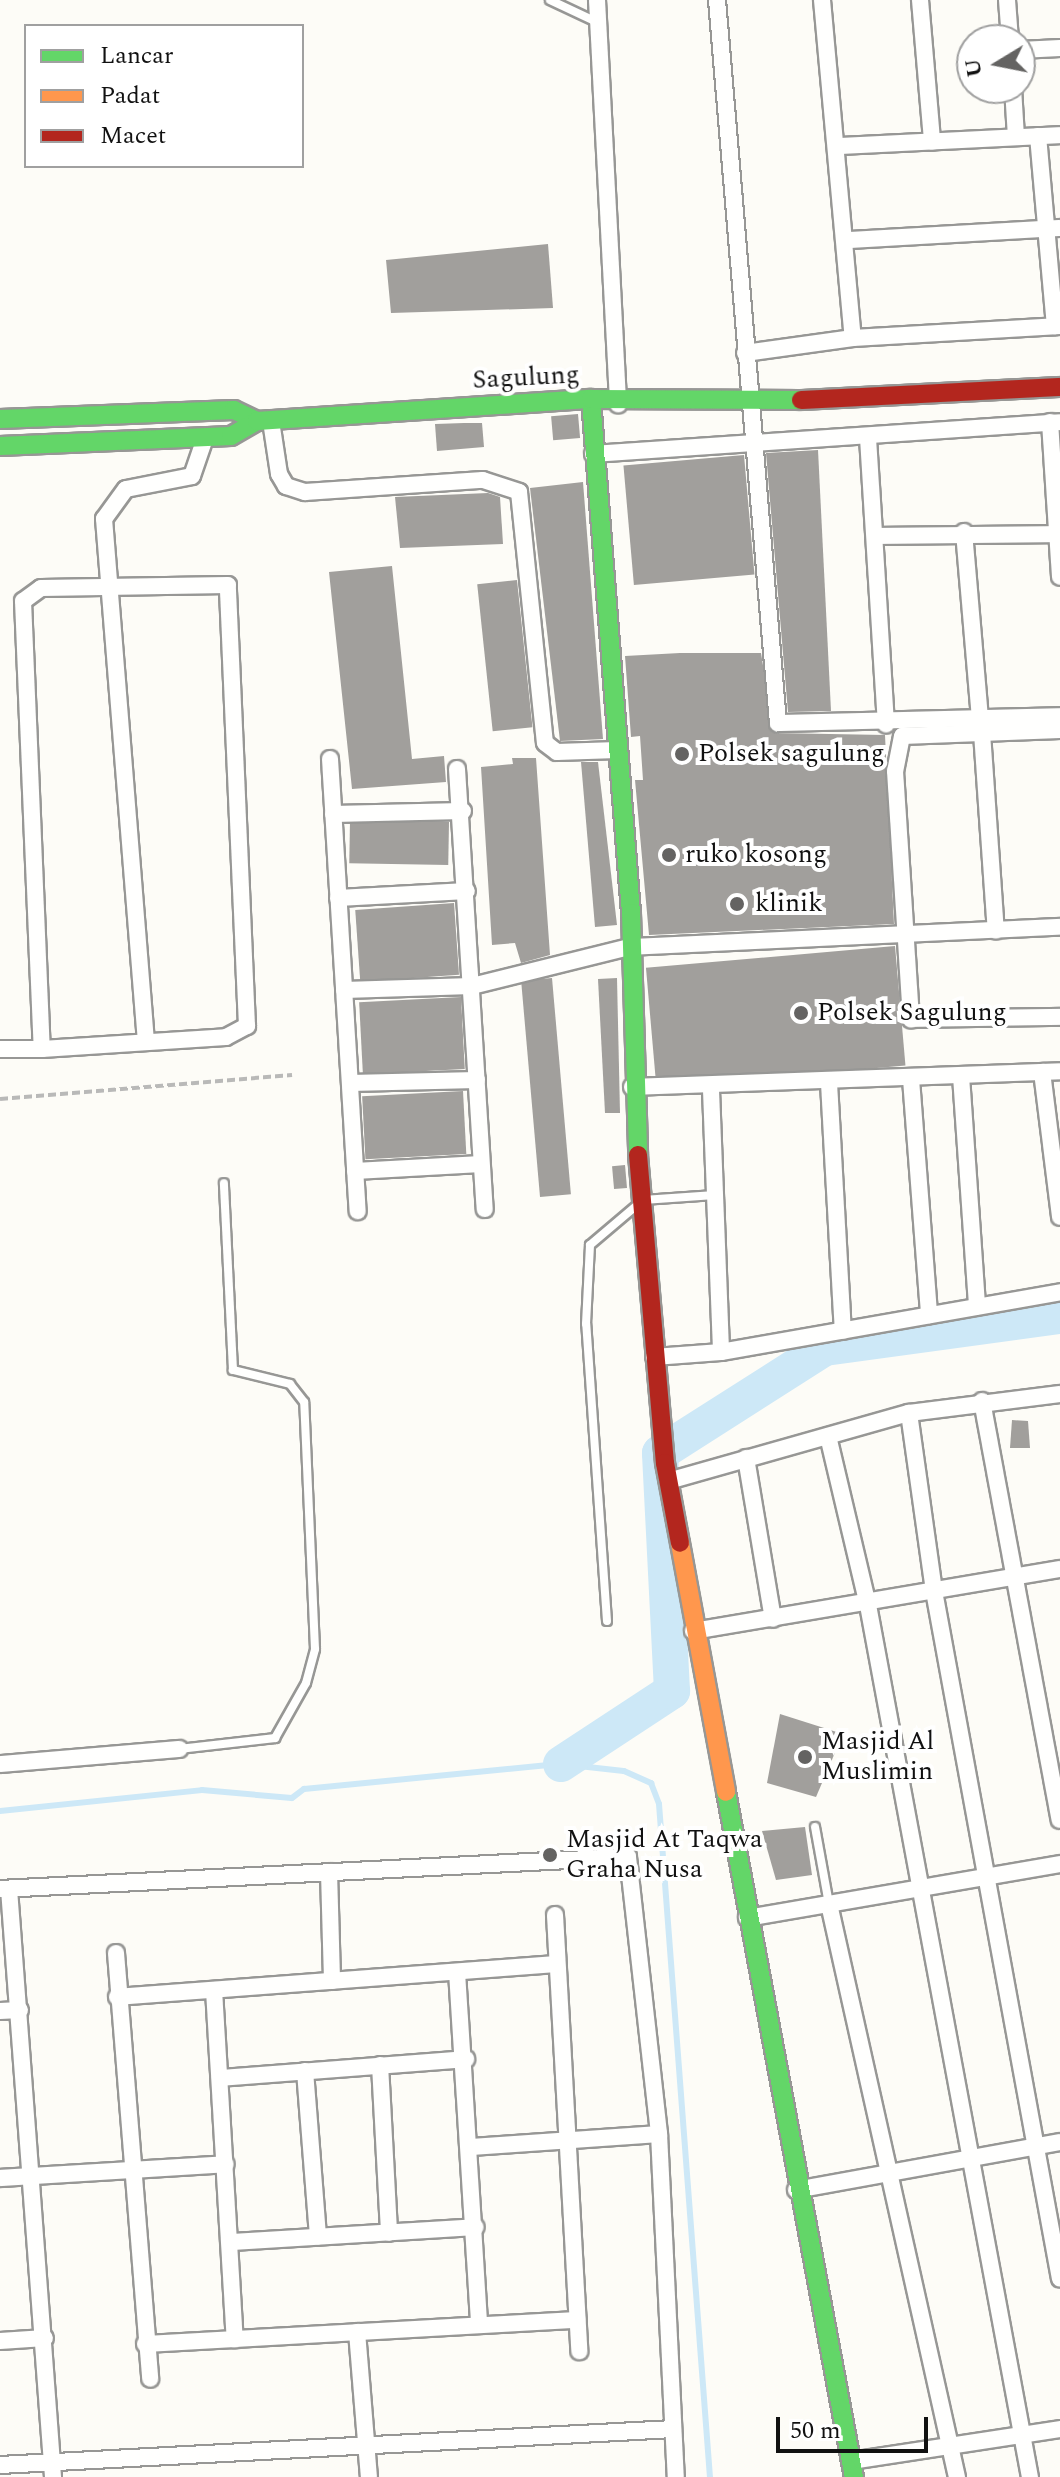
<!DOCTYPE html>
<style>
body{margin:0}
#map{position:relative;width:1060px;height:2477px;overflow:hidden;background:#fdfcf7;font-family:Spectral,serif}
div>[style]{position:absolute}
[style*='--x']{left:calc(var(--x)*1px);top:calc(var(--y)*1px);width:calc(var(--w)*1px);rotate:calc(var(--a)*1deg)}
.stream>*{height:6px;margin:-3px;padding:0 3px;transform-origin:3px;border-radius:3px;background:#cde8f7}
.river>*{height:36px;margin:-18px;padding:0 18px;transform-origin:18px;border-radius:18px;background:#cde8f7}
.building>*{inset:0;background:#a19f9c;transform-origin:0 0}
.path>*{height:4px;margin-top:-2px;transform-origin:0;background:repeating-linear-gradient(90deg,#b9b9b8 0 8px,transparent 0 12px)}
.roads{filter:drop-shadow(2px 0 #979795) drop-shadow(-2px 0 #979795) drop-shadow(0 2px #979795) drop-shadow(0 -2px #979795)}
.lane>*{height:8px;margin:-4px;padding:0 4px;transform-origin:4px;border-radius:4px;background:#fffffe}
.street>*{height:16px;margin:-8px;padding:0 8px;transform-origin:8px;border-radius:8px;background:#fffffe}
.fast>*{height:18px;margin:-9px;padding:0 9px;transform-origin:9px;border-radius:9px;background:#63d668}
.slow>*{height:18px;margin:-9px;padding:0 9px;transform-origin:9px;border-radius:9px;background:#ff974d}
.jam>*{height:18px;margin:-9px;padding:0 9px;transform-origin:9px;border-radius:9px;background:#b3261e}
.dots>*{width:22px;height:22px;translate:-50% -50%;box-sizing:border-box;border:4px solid #fff;border-radius:50%}
span{translate:-50% -50%;white-space:nowrap;text-align:center;line-height:1.15;-webkit-text-stroke:8px #fff;paint-order:stroke}
.street-label{font-size:26px;color:#111}
.poi-label{font-size:26px;color:#111}
.left{translate:0 -50%;text-align:left}
.legend{position:absolute;left:24px;top:24px;width:280px;height:144px;box-sizing:border-box;background:#fff;border:2px solid #a0a0a0;margin:0;padding:10px 14px;list-style:none;font-size:24px;color:#111}
.legend li{display:flex;align-items:center;gap:16px;height:40px}
.legend b{width:40px;border:2px solid #a0a0a0}
.north{position:absolute;left:956px;top:24px;width:80px;height:80px;box-sizing:border-box;background:#fff;border:2px solid #a0a0a0;border-radius:50%;rotate:260deg;font-size:22px;font-weight:700;line-height:32px;text-align:center;color:#111}
.north::after{content:'';display:block;margin:auto;width:28px;height:36px;background:#646362;clip-path:polygon(50% 0,100% 100%,50% 72%,0 100%)}
.scale{position:absolute;left:776px;top:2417px;width:152px;height:36px;box-sizing:border-box;border:4px solid #111;border-top:0;padding-left:10px;font-size:24px;line-height:28px;white-space:nowrap;color:#111;-webkit-text-stroke:6px #fff;paint-order:stroke}
</style>
<div id="map">
<div class="stream">
<div style="--x:0;--y:1811;--w:203;--a:-5.9"></div>
<div style="--x:202;--y:1790;--w:90;--a:5.1"></div>
<div style="--x:292;--y:1798;--w:15;--a:-37"></div>
<div style="--x:304;--y:1789;--w:258;--a:-5.6"></div>
<div style="--x:561;--y:1764;--w:63;--a:6.3"></div>
<div style="--x:624;--y:1771;--w:30;--a:24"></div>
<div style="--x:651;--y:1783;--w:22;--a:69"></div>
<div style="--x:659;--y:1804;--w:675;--a:85.67"></div>
</div>
<div class="river">
<div style="--x:561;--y:1764;--w:133;--a:-33.3"></div>
<div style="--x:672;--y:1691;--w:238;--a:-92.9"></div>
<div style="--x:660;--y:1453;--w:196;--a:-32.5"></div>
<div style="--x:825;--y:1348;--w:237;--a:-7.8"></div>
</div>
<div class="building">
<div style="clip-path:polygon(548px 244px,553px 308px,391px 313px,386px 260px)"></div>
<div style="left:578px;top:414px;width:24px;height:27px;rotate:85deg"></div>
<div style="clip-path:polygon(464px 423px,482px 423px,484px 447px,437px 451px,435px 424px)"></div>
<div style="clip-path:polygon(818px 450px,831px 711px,788px 712px,766px 453px)"></div>
<div style="left:744px;top:455px;width:120px;height:121px;rotate:85deg"></div>
<div style="clip-path:polygon(583px 482px,603px 739px,560px 741px,530px 488px)"></div>
<div style="clip-path:polygon(488px 493px,500px 497px,503px 544px,400px 548px,395px 497px)"></div>
<div style="clip-path:polygon(392px 566px,412px 759px,444px 756px,446px 782px,352px 789px,329px 572px)"></div>
<div style="left:517px;top:580px;width:148px;height:40px;rotate:84deg"></div>
<div style="clip-path:polygon(680px 653px,761px 653px,774px 733px,885px 735px,894px 924px,649px 935px,635px 780px,643px 780px,640px 736px,631px 737px,625px 656px)"></div>
<div style="clip-path:polygon(512px 758px,536px 758px,550px 955px,521px 963px,515px 943px,492px 945px,481px 767px,513px 764px)"></div>
<div style="clip-path:polygon(581px 762px,598px 762px,617px 925px,595px 927px)"></div>
<div style="left:449px;top:822px;width:43px;height:99px;rotate:91deg"></div>
<div style="left:454px;top:903px;width:72px;height:99px;rotate:86deg"></div>
<div style="left:895px;top:946px;width:120px;height:250px;rotate:85deg"></div>
<div style="left:552px;top:978px;width:217px;height:31px;rotate:85deg"></div>
<div style="clip-path:polygon(617px 978px,620px 1113px,605px 1113px,598px 979px)"></div>
<div style="left:461px;top:997px;width:72px;height:102px;rotate:87deg"></div>
<div style="left:463px;top:1091px;width:63px;height:101px;rotate:87deg"></div>
<div style="left:625px;top:1165px;width:23px;height:13px;rotate:85deg"></div>
<div style="clip-path:polygon(1012px 1420px,1028px 1421px,1030px 1448px,1010px 1448px)"></div>
<div style="clip-path:polygon(780px 1714px,843px 1734px,816px 1797px,767px 1783px)"></div>
<div style="clip-path:polygon(805px 1827px,812px 1875px,776px 1880px,762px 1831px)"></div>
</div>
<div class="path">
<div style="--x:0;--y:1099;--w:293;--a:-4.7"></div>
</div>
<div class="roads">
<div class="lane">
<div style="--x:550;--y:0;--w:52;--a:25.1"></div>
<div style="--x:607;--y:1621;--w:298;--a:-94"></div>
<div style="--x:586;--y:1324;--w:79;--a:-87.1"></div>
<div style="--x:590;--y:1245;--w:70;--a:-40.3"></div>
<div style="--x:643;--y:1200;--w:72;--a:-4"></div>
<div style="--x:179;--y:1749;--w:97;--a:-6.5"></div>
<div style="--x:275;--y:1738;--w:63;--a:-60.6"></div>
<div style="--x:306;--y:1683;--w:35;--a:-75"></div>
<div style="--x:315;--y:1649;--w:247;--a:-92.5"></div>
<div style="--x:304;--y:1402;--w:23;--a:-128"></div>
<div style="--x:290;--y:1384;--w:59;--a:-166.2"></div>
<div style="--x:233;--y:1370;--w:187;--a:-92.8"></div>
<div style="--x:815;--y:1827;--w:78;--a:79.7"></div>
</div>
<div class="street">
<div style="--x:597;--y:0;--w:405;--a:87"></div>
<div style="--x:717;--y:0;--w:726;--a:85.18"></div>
<div style="--x:778;--y:723;--w:282;--a:-1.4"></div>
<div style="--x:822;--y:0;--w:339;--a:84.8"></div>
<div style="--x:920;--y:0;--w:142;--a:85.1"></div>
<div style="--x:1007;--y:0;--w:40;--a:85.7"></div>
<div style="--x:1020;--y:50;--w:40;--a:-2.9"></div>
<div style="--x:1013;--y:88;--w:49;--a:86.5"></div>
<div style="--x:1038;--y:136;--w:191;--a:84.9"></div>
<div style="--x:838;--y:146;--w:222;--a:-2.8"></div>
<div style="--x:849;--y:240;--w:211;--a:-3.3"></div>
<div style="--x:745;--y:353;--w:109;--a:-7.9"></div>
<div style="--x:853;--y:338;--w:207;--a:-3.3"></div>
<div style="--x:271;--y:421;--w:54;--a:81.4"></div>
<div style="--x:279;--y:474;--w:14;--a:60"></div>
<div style="--x:286;--y:486;--w:20;--a:18"></div>
<div style="--x:305;--y:492;--w:178;--a:-3.9"></div>
<div style="--x:483;--y:480;--w:38;--a:18"></div>
<div style="--x:519;--y:492;--w:252;--a:84.1"></div>
<div style="--x:545;--y:743;--w:15;--a:37"></div>
<div style="--x:557;--y:752;--w:60;--a:-1.9"></div>
<div style="--x:1050;--y:422;--w:155;--a:86.3"></div>
<div style="--x:868;--y:438;--w:287;--a:86.4"></div>
<div style="--x:593;--y:454;--w:468;--a:-3.9"></div>
<div style="--x:964;--y:532;--w:189;--a:85.1"></div>
<div style="--x:880;--y:536;--w:180;--a:-0.6"></div>
<div style="--x:1060;--y:730;--w:158;--a:177.8"></div>
<div style="--x:902;--y:736;--w:36;--a:101"></div>
<div style="--x:895;--y:771;--w:249;--a:86.3"></div>
<div style="--x:911;--y:1019;--w:149;--a:-0.8"></div>
<div style="--x:982;--y:733;--w:198;--a:86"></div>
<div style="--x:330;--y:759;--w:453;--a:86.5"></div>
<div style="--x:457;--y:769;--w:441;--a:86.4"></div>
<div style="--x:333;--y:814;--w:130;--a:-1.3"></div>
<div style="--x:338;--y:898;--w:129;--a:-3.1"></div>
<div style="--x:344;--y:990;--w:128;--a:-1.8"></div>
<div style="--x:472;--y:986;--w:163;--a:-13.9"></div>
<div style="--x:630;--y:947;--w:430;--a:-2.7"></div>
<div style="--x:146;--y:1042;--w:525;--a:-94.59"></div>
<div style="--x:104;--y:519;--w:37;--a:-54"></div>
<div style="--x:126;--y:489;--w:67;--a:-11.1"></div>
<div style="--x:192;--y:476;--w:40;--a:-71.1"></div>
<div style="--x:0;--y:1049;--w:42;--a:0"></div>
<div style="--x:42;--y:1049;--w:184;--a:-3.7"></div>
<div style="--x:226;--y:1037;--w:24;--a:-28"></div>
<div style="--x:247;--y:1026;--w:441;--a:-92.5"></div>
<div style="--x:228;--y:585;--w:187;--a:179.1"></div>
<div style="--x:41;--y:588;--w:22;--a:144"></div>
<div style="--x:23;--y:601;--w:448;--a:87.6"></div>
<div style="--x:1042;--y:1072;--w:146;--a:82.9"></div>
<div style="--x:961;--y:1076;--w:231;--a:86"></div>
<div style="--x:911;--y:1079;--w:237;--a:85.6"></div>
<div style="--x:350;--y:1083;--w:127;--a:-1.4"></div>
<div style="--x:829;--y:1083;--w:248;--a:86.8"></div>
<div style="--x:632;--y:1087;--w:428;--a:-2.1"></div>
<div style="--x:711;--y:1090;--w:262;--a:87.8"></div>
<div style="--x:355;--y:1171;--w:126;--a:-3.2"></div>
<div style="--x:654;--y:1357;--w:67;--a:-4.3"></div>
<div style="--x:721;--y:1352;--w:344;--a:-10"></div>
<div style="--x:982;--y:1401;--w:426;--a:79.5"></div>
<div style="--x:909;--y:1413;--w:180;--a:82"></div>
<div style="--x:934;--y:1591;--w:699;--a:79.62"></div>
<div style="--x:828;--y:1436;--w:174;--a:76.7"></div>
<div style="--x:868;--y:1605;--w:887;--a:79.48"></div>
<div style="--x:746;--y:1458;--w:163;--a:80.5"></div>
<div style="--x:668;--y:1481;--w:250;--a:-15.8"></div>
<div style="--x:909;--y:1413;--w:152;--a:-7.2"></div>
<div style="--x:693;--y:1631;--w:372;--a:-9.6"></div>
<div style="--x:0;--y:1764;--w:180;--a:-4.8"></div>
<div style="--x:329;--y:1872;--w:109;--a:88.4"></div>
<div style="--x:0;--y:1889;--w:629;--a:-2.92"></div>
<div style="--x:628;--y:1857;--w:279;--a:83.6"></div>
<div style="--x:659;--y:2134;--w:343;--a:87.2"></div>
<div style="--x:9;--y:1889;--w:590;--a:85.72"></div>
<div style="--x:829;--y:1904;--w:587;--a:77.41"></div>
<div style="--x:555;--y:1915;--w:437;--a:86.8"></div>
<div style="--x:747;--y:1918;--w:318;--a:-9.8"></div>
<div style="--x:116;--y:1953;--w:427;--a:85.4"></div>
<div style="--x:457;--y:1972;--w:353;--a:86.4"></div>
<div style="--x:214;--y:1990;--w:350;--a:86.6"></div>
<div style="--x:117;--y:1997;--w:439;--a:-4.3"></div>
<div style="--x:0;--y:2011;--w:20;--a:-3"></div>
<div style="--x:380;--y:2065;--w:168;--a:86.9"></div>
<div style="--x:305;--y:2071;--w:166;--a:85.5"></div>
<div style="--x:220;--y:2078;--w:247;--a:-4.4"></div>
<div style="--x:472;--y:2147;--w:187;--a:-4"></div>
<div style="--x:0;--y:2178;--w:226;--a:-3.5"></div>
<div style="--x:796;--y:2190;--w:268;--a:-10.3"></div>
<div style="--x:232;--y:2242;--w:244;--a:-3.5"></div>
<div style="--x:357;--y:2332;--w:145;--a:85.3"></div>
<div style="--x:0;--y:2341;--w:45;--a:-3.8"></div>
<div style="--x:145;--y:2344;--w:433;--a:-3.2"></div>
<div style="--x:851;--y:2461;--w:211;--a:-8.7"></div>
<div style="--x:0;--y:2465;--w:674;--a:-3.06"></div>
</div>
<div class="fast">
<div style="--x:591;--y:399;--w:516;--a:85.55"></div>
<div style="--x:631;--y:913;--w:242;--a:88.3"></div>
<div style="--x:0;--y:419;--w:234;--a:-2.2"></div>
<div style="--x:234;--y:410;--w:25;--a:26"></div>
<div style="--x:0;--y:446;--w:231;--a:-2.5"></div>
<div style="--x:231;--y:436;--w:30;--a:-30"></div>
<div style="--x:257;--y:421;--w:335;--a:-3.8"></div>
<div style="--x:591;--y:399;--w:210;--a:0.3"></div>
<div style="--x:726;--y:1792;--w:697;--a:79.42"></div>
</div>
<div class="slow">
<div style="--x:680;--y:1543;--w:253;--a:79.5"></div>
</div>
<div class="jam">
<div style="--x:801;--y:400;--w:259;--a:-2.9"></div>
<div style="--x:638;--y:1155;--w:309;--a:85"></div>
<div style="--x:665;--y:1463;--w:81;--a:79.4"></div>
</div>
</div>
<div class="dots">
<div style="left:682px;top:754px;background:#646362"></div>
<div style="left:669px;top:855px;background:#646362"></div>
<div style="left:737px;top:904px;background:#646362"></div>
<div style="left:801px;top:1013px;background:#646362"></div>
<div style="left:805px;top:1757px;background:#646362"></div>
<div style="left:550px;top:1855px;background:#646362"></div>
</div>
<div class="street-label">
<span style="left:526px;top:378px;rotate:-3deg">Sagulung</span>
</div>
<div class="poi-label">
<span class="left" style="left:698px;top:754px">Polsek sagulung</span>
<span class="left" style="left:685px;top:855px">ruko kosong</span>
<span class="left" style="left:755px;top:904px">klinik</span>
<span class="left" style="left:817px;top:1013px">Polsek Sagulung</span>
<span class="left" style="left:821px;top:1757px">Masjid Al<br>Muslimin</span>
<span class="left" style="left:566px;top:1855px">Masjid At Taqwa<br>Graha Nusa</span>
</div>
<ul class="legend">
<li><b style="height:10px;background:#63d668"></b>Lancar</li>
<li><b style="height:10px;background:#ff974d"></b>Padat</li>
<li><b style="height:10px;background:#b3261e"></b>Macet</li>
</ul>
<div class="north">U</div>
<div class="scale">50 m</div>
</div>
